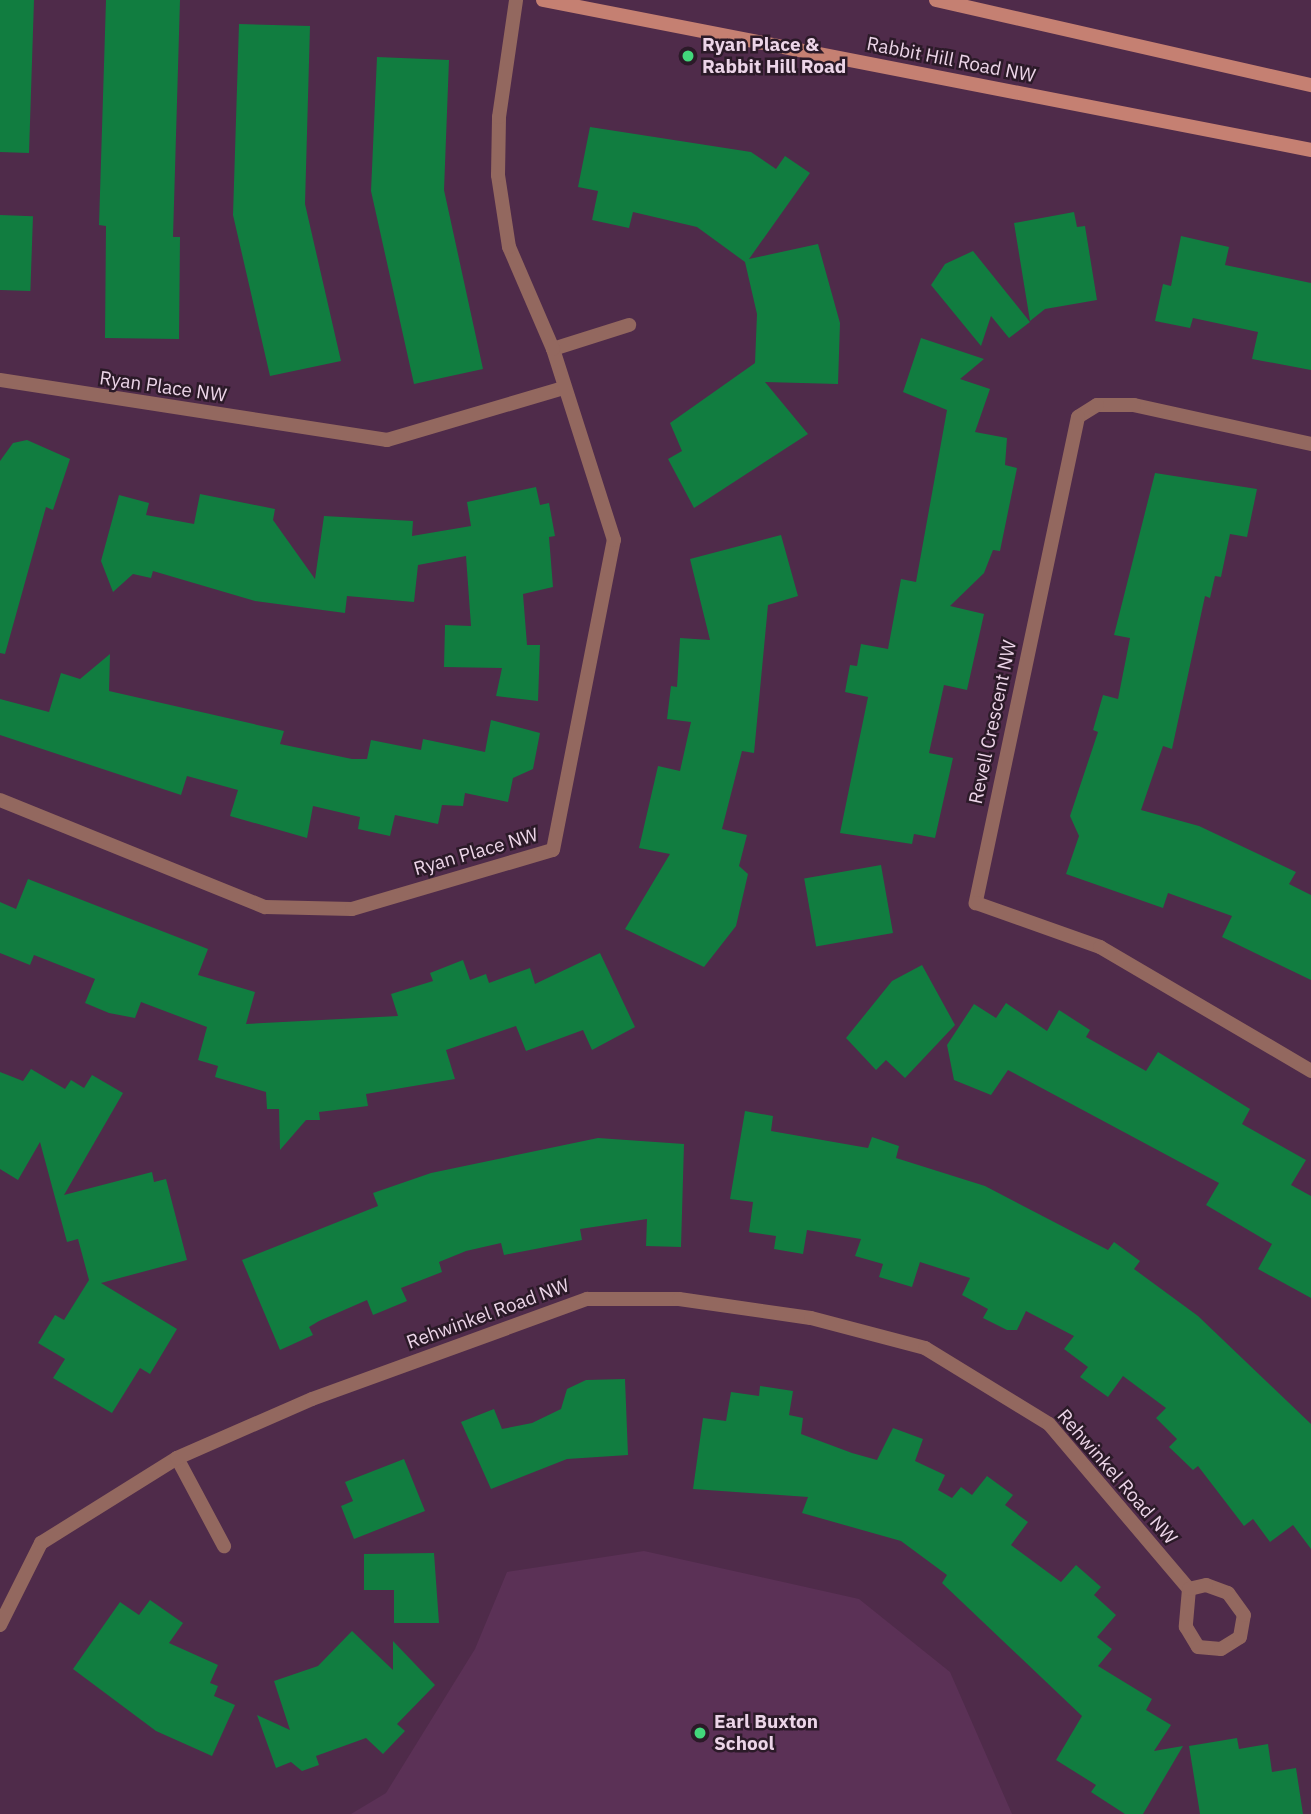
<!DOCTYPE html>
<style>
body{margin:0}
#map{position:relative;width:1311px;height:1814px;overflow:hidden;background:#4f2b4a;font-family:"IBM Plex Sans",sans-serif}
div>[style]{position:absolute}
[style*='--x']{left:calc(var(--x)*1px);top:calc(var(--y)*1px);width:calc(var(--w)*1px);rotate:calc(var(--a)*1deg)}
.built>*{inset:0;background:#5b3156}
.building>*{inset:0;background:#117d40;transform-origin:0 0}
.street>*{height:14px;margin:-7px;padding:0 7px;transform-origin:7px;border-radius:7px;background:#93685f}
.secondary>*{height:14px;margin:-7px;padding:0 7px;transform-origin:7px;border-radius:7px;background:#c58072}
.dots>*{width:19px;height:19px;translate:-50% -50%;box-sizing:border-box;border:4px solid #2b1a28;border-radius:50%}
span{translate:-50% -50%;white-space:nowrap;text-align:center;line-height:1.15;-webkit-text-stroke:5px #2b1a28;paint-order:stroke}
.poi-label{font-size:19px;color:#ecd5e8;font-weight:700}
.left{translate:0 -50%;text-align:left}
.street-label{font-size:19px;color:#ecd5e8}
</style>
<div id="map">
<div class="built">
<div style="clip-path:polygon(644px 1551px,859px 1599px,950px 1672px,1012px 1814px,351px 1814px,386px 1793px,475px 1649px,507px 1572px)"></div>
</div>
<div class="building">
<div style="clip-path:polygon(0 0,34px 0,29px 153px,0 152px)"></div>
<div style="clip-path:polygon(106px 0,180px 0,173px 237px,180px 237px,179px 339px,105px 338px,106px 226px,99px 225px)"></div>
<div style="clip-path:polygon(239px 24px,310px 26px,305px 204px,341px 361px,270px 376px,233px 215px)"></div>
<div style="clip-path:polygon(377px 57px,449px 60px,444px 190px,483px 369px,414px 384px,371px 191px)"></div>
<div style="clip-path:polygon(590px 127px,751px 152px,776px 169px,785px 156px,810px 173px,749px 259px,818px 244px,840px 323px,838px 384px,765px 382px,808px 434px,694px 508px,668px 459px,682px 451px,670px 423px,755px 363px,757px 314px,745px 262px,697px 227px,633px 212px,629px 228px,592px 220px,598px 191px,578px 187px)"></div>
<div style="clip-path:polygon(1074px 212px,1077px 227px,1085px 226px,1097px 300px,1045px 309px,1030px 321px,1014px 223px)"></div>
<div style="left:0;top:215px;width:33px;height:75px;rotate:2deg"></div>
<div style="clip-path:polygon(1181px 236px,1229px 247px,1225px 265px,1311px 283px,1311px 370px,1252px 359px,1258px 332px,1193px 318px,1190px 328px,1155px 321px,1163px 284px,1171px 286px)"></div>
<div style="clip-path:polygon(973px 251px,1030px 322px,1009px 338px,991px 316px,981px 346px,931px 285px,945px 264px)"></div>
<div style="clip-path:polygon(921px 338px,984px 359px,960px 379px,990px 389px,975px 432px,1007px 438px,1005px 465px,1017px 468px,1000px 551px,993px 550px,984px 573px,950px 606px,984px 614px,967px 690px,944px 685px,929px 753px,953px 758px,935px 838px,914px 834px,912px 844px,840px 833px,868px 697px,845px 692px,850px 665px,857px 666px,861px 644px,888px 649px,901px 579px,916px 582px,947px 410px,903px 392px)"></div>
<div style="clip-path:polygon(27px 440px,70px 459px,53px 510px,46px 507px,5px 654px,0 653px,0 461px,13px 443px)"></div>
<div style="clip-path:polygon(1155px 473px,1257px 489px,1247px 537px,1230px 534px,1221px 577px,1215px 576px,1210px 598px,1205px 596px,1172px 749px,1163px 746px,1141px 810px,1199px 826px,1296px 872px,1289px 884px,1311px 895px,1311px 980px,1222px 937px,1232px 916px,1168px 893px,1163px 908px,1066px 874px,1079px 836px,1070px 816px,1098px 732px,1093px 730px,1103px 695px,1118px 699px,1130px 638px,1114px 635px)"></div>
<div style="clip-path:polygon(536px 487px,540px 505px,549px 503px,555px 536px,549px 537px,553px 587px,523px 594px,527px 645px,540px 645px,538px 701px,496px 696px,502px 668px,444px 667px,445px 625px,471px 626px,466px 556px,418px 565px,414px 602px,347px 596px,345px 613px,255px 601px,153px 571px,151px 578px,133px 574px,113px 592px,101px 561px,119px 495px,149px 503px,146px 515px,194px 524px,200px 494px,275px 509px,273px 520px,315px 579px,324px 516px,413px 521px,412px 536px,471px 526px,467px 502px)"></div>
<div style="clip-path:polygon(781px 535px,798px 596px,768px 605px,754px 753px,742px 751px,722px 829px,747px 835px,739px 866px,748px 874px,736px 926px,704px 967px,625px 929px,670px 854px,639px 848px,658px 766px,680px 771px,691px 722px,667px 719px,671px 686px,677px 687px,680px 638px,710px 640px,690px 559px)"></div>
<div style="clip-path:polygon(110px 654px,109px 691px,284px 731px,280px 744px,352px 759px,367px 759px,371px 740px,421px 750px,423px 739px,485px 752px,491px 720px,540px 733px,533px 769px,513px 778px,508px 802px,465px 793px,463px 806px,442px 805px,438px 824px,395px 815px,390px 836px,358px 829px,360px 817px,313px 806px,307px 838px,230px 816px,238px 790px,187px 776px,181px 795px,0 735px,0 699px,49px 712px,61px 673px,80px 679px)"></div>
<div style="left:881px;top:865px;width:69px;height:78px;rotate:80deg"></div>
<div style="clip-path:polygon(28px 879px,208px 949px,198px 975px,255px 992px,246px 1024px,398px 1016px,391px 994px,433px 981px,430px 973px,463px 960px,470px 980px,486px 974px,489px 983px,530px 968px,535px 984px,600px 953px,635px 1027px,592px 1050px,583px 1030px,526px 1051px,516px 1026px,446px 1050px,455px 1079px,366px 1094px,368px 1106px,319px 1112px,320px 1120px,306px 1120px,280px 1150px,279px 1109px,267px 1109px,266px 1092px,215px 1077px,218px 1066px,198px 1060px,207px 1027px,141px 1002px,135px 1018px,109px 1013px,85px 1003px,95px 979px,34px 955px,30px 965px,0 953px,0 902px,16px 909px)"></div>
<div style="clip-path:polygon(922px 965px,955px 1025px,905px 1078px,886px 1060px,876px 1070px,846px 1038px,892px 981px)"></div>
<div style="clip-path:polygon(1006px 1003px,1047px 1031px,1059px 1010px,1090px 1030px,1086px 1037px,1146px 1071px,1158px 1052px,1250px 1109px,1242px 1124px,1306px 1160px,1291px 1185px,1311px 1196px,1311px 1298px,1258px 1269px,1272px 1244px,1206px 1205px,1219px 1183px,1008px 1070px,991px 1095px,954px 1080px,947px 1045px,974px 1004px,996px 1018px)"></div>
<div style="clip-path:polygon(31px 1069px,65px 1089px,71px 1080px,84px 1088px,92px 1075px,123px 1093px,64px 1195px,152px 1172px,154px 1182px,166px 1179px,187px 1260px,101px 1283px,177px 1329px,150px 1374px,140px 1368px,112px 1413px,53px 1378px,65px 1359px,38px 1343px,55px 1315px,64px 1320px,89px 1280px,78px 1239px,67px 1242px,40px 1142px,18px 1180px,0 1169px,0 1072px,23px 1081px)"></div>
<div style="clip-path:polygon(745px 1111px,773px 1116px,771px 1131px,868px 1148px,872px 1137px,899px 1146px,896px 1158px,985px 1186px,1108px 1250px,1114px 1242px,1140px 1261px,1134px 1269px,1198px 1316px,1311px 1424px,1311px 1549px,1293px 1525px,1270px 1542px,1253px 1519px,1244px 1526px,1198px 1466px,1193px 1470px,1169px 1447px,1177px 1439px,1156px 1418px,1166px 1408px,1123px 1376px,1108px 1397px,1080px 1377px,1088px 1367px,1064px 1349px,1074px 1336px,1026px 1311px,1017px 1330px,1007px 1330px,983px 1318px,988px 1309px,962px 1295px,970px 1278px,920px 1262px,912px 1287px,879px 1277px,883px 1264px,855px 1256px,861px 1239px,807px 1230px,803px 1254px,774px 1249px,776px 1236px,749px 1232px,753px 1202px,730px 1199px)"></div>
<div style="clip-path:polygon(598px 1138px,684px 1144px,681px 1247px,646px 1246px,647px 1219px,580px 1229px,582px 1240px,504px 1255px,501px 1243px,466px 1251px,439px 1262px,442px 1272px,401px 1288px,407px 1301px,373px 1315px,367px 1300px,319px 1321px,309px 1327px,313px 1335px,280px 1350px,242px 1260px,378px 1206px,373px 1193px,431px 1173px)"></div>
<div style="clip-path:polygon(625px 1379px,628px 1455px,567px 1459px,491px 1489px,461px 1422px,494px 1409px,502px 1429px,532px 1423px,561px 1409px,567px 1389px,586px 1380px)"></div>
<div style="clip-path:polygon(760px 1386px,793px 1391px,789px 1415px,803px 1418px,801px 1434px,852px 1453px,877px 1460px,893px 1428px,923px 1439px,915px 1461px,945px 1475px,938px 1490px,952px 1498px,961px 1487px,972px 1495px,987px 1476px,1013px 1495px,1005px 1505px,1028px 1522px,1011px 1545px,1061px 1582px,1076px 1565px,1101px 1587px,1094px 1595px,1116px 1615px,1097px 1637px,1112px 1649px,1098px 1666px,1152px 1699px,1146px 1710px,1171px 1725px,1154px 1751px,1183px 1746px,1143px 1814px,1125px 1814px,1091px 1792px,1096px 1785px,1056px 1760px,1082px 1716px,942px 1583px,947px 1575px,901px 1541px,802px 1513px,808px 1497px,693px 1489px,703px 1418px,726px 1421px,731px 1392px,759px 1396px)"></div>
<div style="clip-path:polygon(404px 1459px,425px 1511px,354px 1539px,341px 1506px,353px 1501px,345px 1482px)"></div>
<div style="clip-path:polygon(434px 1553px,439px 1623px,394px 1623px,394px 1590px,364px 1590px,364px 1554px)"></div>
<div style="clip-path:polygon(150px 1600px,183px 1623px,169px 1643px,218px 1665px,210px 1683px,218px 1686px,214px 1696px,235px 1705px,212px 1756px,156px 1731px,73px 1669px,120px 1602px,139px 1615px)"></div>
<div style="clip-path:polygon(352px 1631px,393px 1670px,393px 1641px,435px 1685px,397px 1724px,405px 1731px,383px 1754px,366px 1738px,316px 1756px,319px 1765px,302px 1771px,291px 1762px,276px 1768px,257px 1715px,290px 1730px,274px 1681px,318px 1666px)"></div>
<div style="clip-path:polygon(1237px 1738px,1239px 1749px,1268px 1744px,1272px 1772px,1296px 1768px,1303px 1814px,1200px 1814px,1189px 1746px)"></div>
</div>
<div class="street">
<div style="--x:553;--y:349;--w:80;--a:-17.5"></div>
<div style="--x:0;--y:380;--w:392;--a:8.8"></div>
<div style="--x:387;--y:440;--w:184;--a:-16.4"></div>
<div style="--x:1311;--y:444;--w:181;--a:-167.6"></div>
<div style="--x:1134;--y:405;--w:37;--a:180"></div>
<div style="--x:1097;--y:405;--w:22;--a:148"></div>
<div style="--x:1078;--y:417;--w:497;--a:101.9"></div>
<div style="--x:976;--y:903;--w:132;--a:19.5"></div>
<div style="--x:1100;--y:947;--w:245;--a:30.4"></div>
<div style="--x:0;--y:800;--w:286;--a:22"></div>
<div style="--x:265;--y:907;--w:87;--a:1.3"></div>
<div style="--x:352;--y:909;--w:209;--a:-16.4"></div>
<div style="--x:553;--y:850;--w:316;--a:-78.9"></div>
<div style="--x:614;--y:540;--w:201;--a:-107.7"></div>
<div style="--x:553;--y:349;--w:111;--a:-113.3"></div>
<div style="--x:509;--y:247;--w:73;--a:-98.7"></div>
<div style="--x:498;--y:175;--w:58;--a:-89"></div>
<div style="--x:499;--y:117;--w:118;--a:-81.7"></div>
<div style="--x:177;--y:1458;--w:100;--a:61.9"></div>
<div style="--x:0;--y:1625;--w:92;--a:-63.4"></div>
<div style="--x:41;--y:1543;--w:160;--a:-32"></div>
<div style="--x:177;--y:1458;--w:147;--a:-23.6"></div>
<div style="--x:312;--y:1399;--w:293;--a:-20"></div>
<div style="--x:587;--y:1299;--w:92;--a:0"></div>
<div style="--x:679;--y:1299;--w:133;--a:8.2"></div>
<div style="--x:811;--y:1318;--w:118;--a:14.7"></div>
<div style="--x:925;--y:1348;--w:145;--a:31.5"></div>
<div style="--x:1049;--y:1424;--w:216;--a:49.7"></div>
<div style="--x:1189;--y:1589;--w:38;--a:95"></div>
<div style="--x:1186;--y:1627;--w:23;--a:59"></div>
<div style="--x:1198;--y:1647;--w:23;--a:5"></div>
<div style="--x:1221;--y:1649;--w:22;--a:-32"></div>
<div style="--x:1240;--y:1637;--w:22;--a:-80"></div>
<div style="--x:1244;--y:1615;--w:27;--a:-126"></div>
<div style="--x:1228;--y:1593;--w:23;--a:-160"></div>
<div style="--x:1206;--y:1585;--w:17;--a:167"></div>
</div>
<div class="secondary">
<div style="--x:543;--y:0;--w:783;--a:11.05"></div>
<div style="--x:936;--y:0;--w:385;--a:12.8"></div>
</div>
<div class="dots">
<div style="left:688px;top:56px;background:#42d77b"></div>
<div style="left:700px;top:1733px;background:#42d77b"></div>
</div>
<div class="poi-label">
<span class="left" style="left:702px;top:56px">Ryan Place &amp;<br>Rabbit Hill Road</span>
<span class="left" style="left:714px;top:1733px">Earl Buxton<br>School</span>
</div>
<div class="street-label">
<span style="left:951px;top:60px;rotate:11deg">Rabbit Hill Road NW</span>
<span style="left:163px;top:387px;rotate:8deg">Ryan Place NW</span>
<span style="left:993px;top:722px;rotate:-78deg">Revell Crescent NW</span>
<span style="left:476px;top:852px;rotate:-16deg">Ryan Place NW</span>
<span style="left:488px;top:1314px;rotate:-20deg">Rehwinkel Road NW</span>
<span style="left:1117px;top:1477px;rotate:49deg">Rehwinkel Road NW</span>
</div>
</div>
